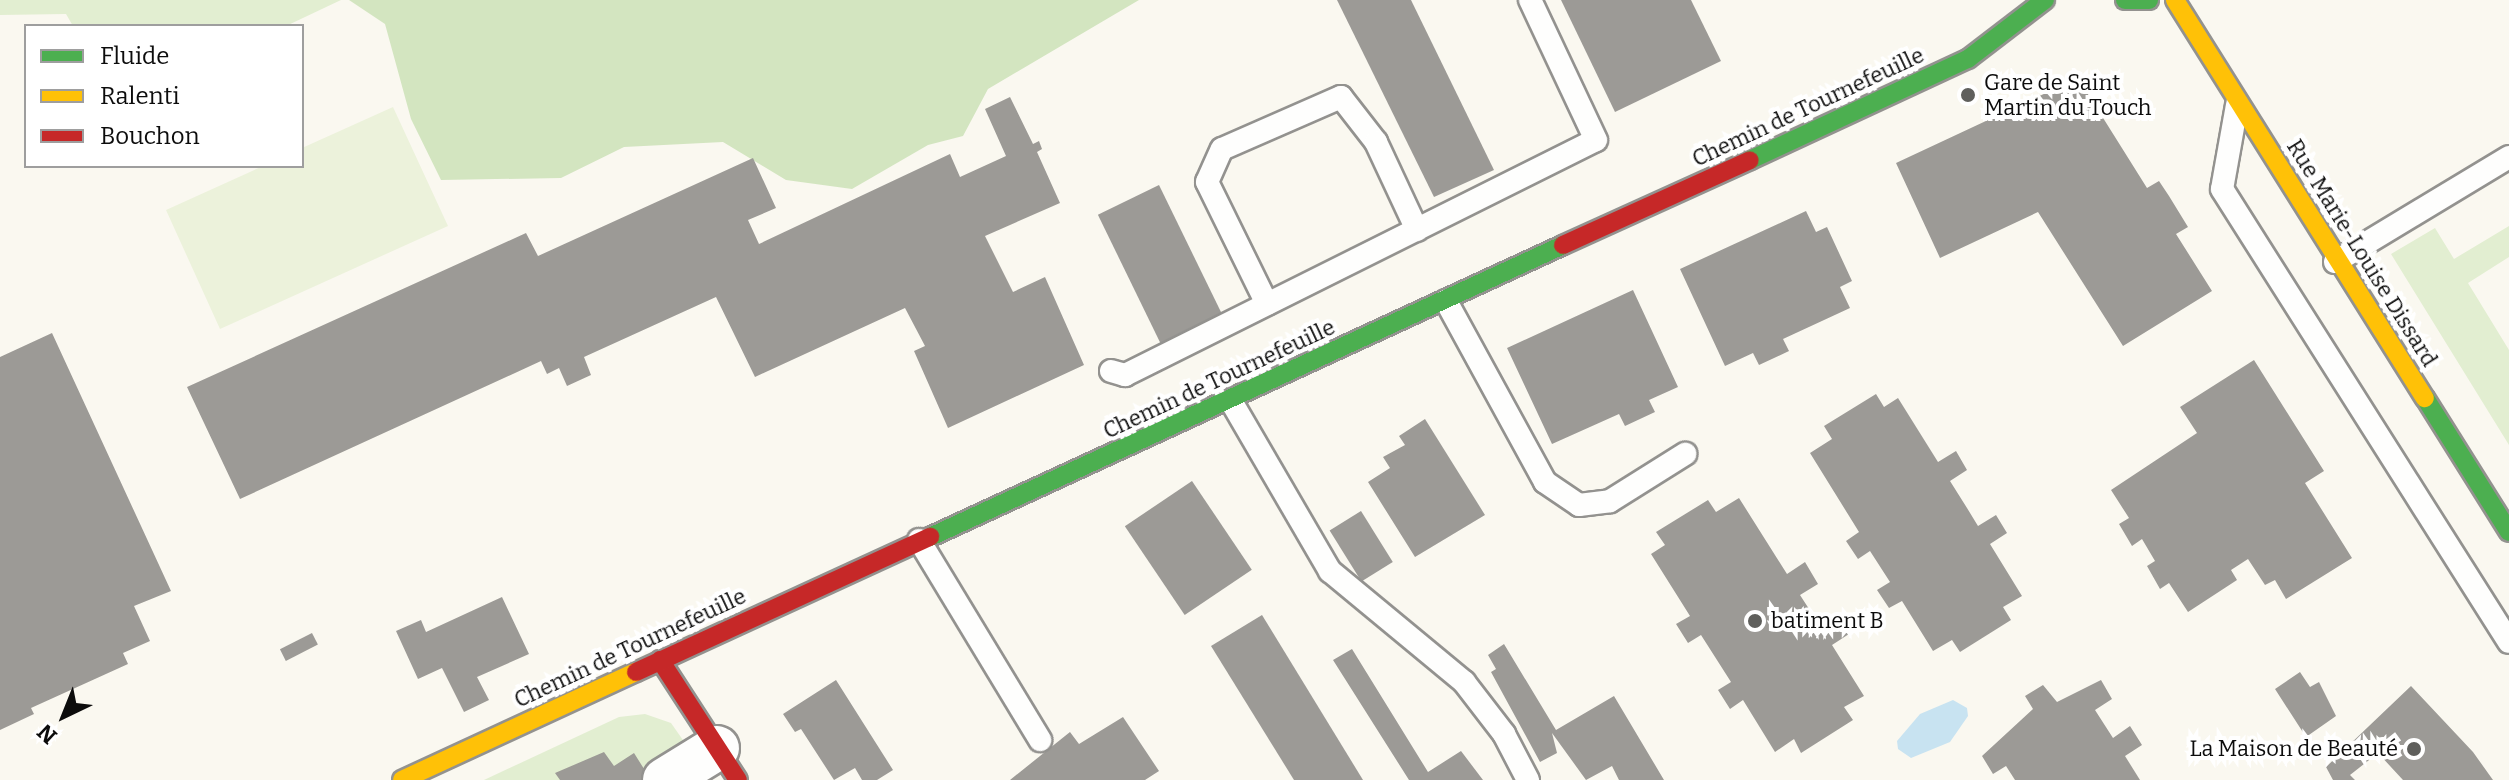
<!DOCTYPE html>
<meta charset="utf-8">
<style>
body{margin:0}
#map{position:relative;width:2509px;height:780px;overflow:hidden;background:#faf8f0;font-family:Bitter,serif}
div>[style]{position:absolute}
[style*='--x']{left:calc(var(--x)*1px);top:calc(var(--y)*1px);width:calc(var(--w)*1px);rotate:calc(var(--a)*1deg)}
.green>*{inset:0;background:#e2eed1}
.forest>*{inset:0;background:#d3e5c0}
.pitch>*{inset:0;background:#ecf2db}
.water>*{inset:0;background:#c8e3f1}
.building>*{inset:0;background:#9c9a96;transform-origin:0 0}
.roads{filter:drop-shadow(2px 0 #93928f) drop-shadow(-2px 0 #93928f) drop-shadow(0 2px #93928f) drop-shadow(0 -2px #93928f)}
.lane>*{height:22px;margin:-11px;padding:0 11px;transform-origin:11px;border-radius:11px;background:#fefefd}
.street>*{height:44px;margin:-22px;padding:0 22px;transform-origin:22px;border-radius:22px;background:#fefefd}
.fast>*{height:18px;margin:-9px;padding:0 9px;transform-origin:9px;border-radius:9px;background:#4caf50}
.slow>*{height:18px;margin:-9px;padding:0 9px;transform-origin:9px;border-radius:9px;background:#ffc107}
.jam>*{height:18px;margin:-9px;padding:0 9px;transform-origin:9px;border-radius:9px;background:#c62828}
.dots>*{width:22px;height:22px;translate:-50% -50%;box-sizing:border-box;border:4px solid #fff;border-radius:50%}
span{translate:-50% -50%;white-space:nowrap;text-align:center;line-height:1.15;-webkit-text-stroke:8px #fff;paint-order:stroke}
.poi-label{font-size:22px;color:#0c0c0c}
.left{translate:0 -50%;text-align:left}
.right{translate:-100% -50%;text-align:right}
.street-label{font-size:22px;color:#0c0c0c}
.legend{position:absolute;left:24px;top:24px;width:280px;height:144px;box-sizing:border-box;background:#fff;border:2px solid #9e9e9e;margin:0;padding:10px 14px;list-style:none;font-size:24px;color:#0c0c0c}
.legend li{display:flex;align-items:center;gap:16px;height:40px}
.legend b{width:40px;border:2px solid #9e9e9e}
.north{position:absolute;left:24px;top:676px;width:80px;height:80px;-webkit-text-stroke:6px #fff;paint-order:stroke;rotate:223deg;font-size:22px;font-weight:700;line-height:32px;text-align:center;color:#0c0c0c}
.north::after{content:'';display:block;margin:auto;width:28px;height:36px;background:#0c0c0c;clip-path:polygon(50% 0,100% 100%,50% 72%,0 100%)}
</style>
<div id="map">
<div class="green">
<div style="clip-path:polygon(0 0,341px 0,286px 26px,73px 26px,66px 14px,0 15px)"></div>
<div style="clip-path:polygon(2509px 226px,2509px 257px,2468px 283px,2509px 350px,2509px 445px,2391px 254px,2435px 228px,2454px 259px)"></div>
<div style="clip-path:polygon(645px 714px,671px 723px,711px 780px,484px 780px,619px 717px)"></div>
</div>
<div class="forest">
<div style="clip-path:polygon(349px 0,1139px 0,988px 89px,963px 136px,928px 145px,852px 189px,786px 180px,723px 142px,624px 147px,561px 178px,441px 180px,411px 119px,385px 24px)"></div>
</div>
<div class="pitch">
<div style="clip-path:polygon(393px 107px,448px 226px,220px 329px,166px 210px,263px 166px,302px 166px,302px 148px)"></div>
</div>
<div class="water">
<div style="clip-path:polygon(1953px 700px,1967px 708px,1968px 716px,1950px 742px,1911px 758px,1898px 749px,1897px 741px,1920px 714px)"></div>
</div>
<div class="building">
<div style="clip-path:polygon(1337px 0,1411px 0,1494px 170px,1434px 197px)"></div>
<div style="clip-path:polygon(1561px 0,1691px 0,1721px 61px,1615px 112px)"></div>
<div style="clip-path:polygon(2078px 78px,2147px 188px,2159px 181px,2169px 196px,2188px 227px,2176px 234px,2212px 291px,2123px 346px,2038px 212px,1940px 258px,1896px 163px)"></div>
<div style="clip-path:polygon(1010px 97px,1033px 144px,1039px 141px,1042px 149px,1037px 152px,1060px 203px,985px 236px,1013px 292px,1045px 277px,1084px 365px,948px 428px,914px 351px,925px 346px,905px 308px,755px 377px,716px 297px,584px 357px,591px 375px,567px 386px,559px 368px,547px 374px,541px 361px,240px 499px,187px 387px,526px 233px,538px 256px,753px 158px,776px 208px,748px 220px,759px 244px,950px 154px,960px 177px,1006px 156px,985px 109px)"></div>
<div style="left:1159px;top:185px;width:145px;height:68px;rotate:64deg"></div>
<div style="clip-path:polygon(1806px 211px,1816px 232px,1827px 227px,1852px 281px,1840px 287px,1850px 308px,1783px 339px,1789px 351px,1759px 365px,1753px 353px,1725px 366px,1680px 269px)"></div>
<div style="clip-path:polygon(1633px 290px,1678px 387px,1649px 400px,1655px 412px,1625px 426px,1619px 414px,1552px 444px,1507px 348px)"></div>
<div style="clip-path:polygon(52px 333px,171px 591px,134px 606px,150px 641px,123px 653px,128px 664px,31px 708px,34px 714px,0 730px,0 357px)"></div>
<div style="clip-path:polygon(2254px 360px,2324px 471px,2305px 483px,2352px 558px,2286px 599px,2275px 580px,2265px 585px,2248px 559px,2231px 570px,2237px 580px,2188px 612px,2169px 583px,2160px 589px,2147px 566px,2155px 561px,2142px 539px,2132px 546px,2119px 524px,2129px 518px,2111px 490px,2197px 433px,2180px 407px)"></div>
<div style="clip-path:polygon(1876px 394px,1884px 407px,1898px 398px,1938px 462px,1956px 451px,1967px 470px,1950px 481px,1967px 508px,1978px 526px,1996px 515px,2007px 533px,1990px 544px,2022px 596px,2003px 607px,2011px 620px,1960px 652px,1952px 640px,1933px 651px,1902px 601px,1889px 608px,1877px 590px,1890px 582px,1870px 551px,1858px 559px,1846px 541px,1859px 532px,1810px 453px,1832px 439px,1824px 426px)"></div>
<div style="clip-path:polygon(1425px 419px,1485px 515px,1415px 557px,1368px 482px,1390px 468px,1383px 457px,1405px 445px,1399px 436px)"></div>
<div style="left:1192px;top:481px;width:107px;height:81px;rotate:56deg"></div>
<div style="clip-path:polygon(1739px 498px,1787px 574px,1805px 562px,1818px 584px,1800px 595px,1820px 626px,1837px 616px,1849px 634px,1832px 645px,1864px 696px,1844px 707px,1853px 720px,1801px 753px,1794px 739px,1775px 752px,1743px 700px,1730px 709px,1718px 690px,1731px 682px,1701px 635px,1688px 643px,1676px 624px,1690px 616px,1651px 554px,1665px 545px,1656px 532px,1708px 500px,1716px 512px)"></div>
<div style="left:1361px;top:511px;width:60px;height:37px;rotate:58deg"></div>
<div style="clip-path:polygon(502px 597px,529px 654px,477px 677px,489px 700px,464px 712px,442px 668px,418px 679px,396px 631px,421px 620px,426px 632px)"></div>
<div style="clip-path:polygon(1262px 615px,1363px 780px,1294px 780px,1211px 646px)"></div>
<div style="left:312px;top:633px;width:13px;height:36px;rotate:63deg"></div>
<div style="clip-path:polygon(1504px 644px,1556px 730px,1614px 696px,1664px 780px,1619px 780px,1612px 766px,1586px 780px,1552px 733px,1557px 753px,1540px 762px,1491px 672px,1496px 669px,1488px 655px)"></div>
<div style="clip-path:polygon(1352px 649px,1428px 772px,1461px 751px,1483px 780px,1409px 780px,1333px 660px)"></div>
<div style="clip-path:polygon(2300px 672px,2310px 687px,2319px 682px,2336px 716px,2306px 737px,2275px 689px)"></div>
<div style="clip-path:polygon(836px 680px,893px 770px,877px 780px,862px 780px,855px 768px,834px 780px,801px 729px,795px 732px,783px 714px)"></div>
<div style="clip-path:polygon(2101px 680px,2112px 699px,2095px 710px,2113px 738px,2130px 726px,2142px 745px,2125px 756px,2140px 780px,2015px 780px,2006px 766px,1993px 774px,1982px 756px,2033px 709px,2025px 696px,2043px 685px,2057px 702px)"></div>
<div style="clip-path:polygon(2411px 686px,2473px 752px,2493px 780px,2403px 780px,2378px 753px,2350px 775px,2355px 780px,2333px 780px,2326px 767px)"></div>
<div style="clip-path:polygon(1123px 717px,1159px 771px,1145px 780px,1010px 780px,1070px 732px,1079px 744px)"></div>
<div style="clip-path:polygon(604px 752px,614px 766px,634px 753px,651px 780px,560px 780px,555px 773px)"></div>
</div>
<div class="roads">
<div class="lane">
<div style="--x:2237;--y:105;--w:85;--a:100.1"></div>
<div style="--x:2222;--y:189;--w:536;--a:57.64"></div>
<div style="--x:2335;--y:262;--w:203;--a:-31.1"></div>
<div style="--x:1446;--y:301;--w:206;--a:61.3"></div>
<div style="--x:1545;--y:482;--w:41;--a:34.1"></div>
<div style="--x:1579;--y:505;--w:31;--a:-7"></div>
<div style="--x:1610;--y:501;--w:89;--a:-32.1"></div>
<div style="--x:1267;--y:304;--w:136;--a:-116.2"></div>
<div style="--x:1207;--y:182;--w:36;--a:-66"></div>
<div style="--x:1222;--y:149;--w:130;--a:-23.6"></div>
<div style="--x:1341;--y:97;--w:57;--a:52.1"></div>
<div style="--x:1376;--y:142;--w:97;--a:65"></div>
<div style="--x:1111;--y:371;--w:15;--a:16"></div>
<div style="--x:1125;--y:375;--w:526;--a:-26.52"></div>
<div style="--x:1596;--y:140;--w:155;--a:-115.2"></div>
<div style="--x:1231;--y:401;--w:197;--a:59.8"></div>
<div style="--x:1330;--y:571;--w:174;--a:39.6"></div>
<div style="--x:1464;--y:682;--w:66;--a:52.4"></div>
<div style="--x:1504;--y:734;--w:52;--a:62.4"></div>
<div style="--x:919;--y:540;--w:234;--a:58.8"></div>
</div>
<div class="street">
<div style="--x:665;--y:780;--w:61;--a:-31.6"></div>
</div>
<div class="fast">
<div style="--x:2125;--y:0;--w:24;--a:0"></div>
<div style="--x:1750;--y:160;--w:240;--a:-24.9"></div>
<div style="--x:1968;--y:59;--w:97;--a:-37.5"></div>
<div style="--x:2425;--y:398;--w:158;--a:57.9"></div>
<div style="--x:930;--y:537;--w:697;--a:-24.76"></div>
</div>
<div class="slow">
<div style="--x:2175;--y:0;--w:470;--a:57.9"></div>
<div style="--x:402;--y:780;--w:258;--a:-24.8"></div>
</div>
<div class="jam">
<div style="--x:1563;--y:245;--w:205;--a:-24.4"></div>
<div style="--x:660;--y:660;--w:143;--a:57"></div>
<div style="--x:636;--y:672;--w:324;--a:-24.7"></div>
</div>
</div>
<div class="dots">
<div style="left:1968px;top:95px;background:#5f5f5c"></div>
<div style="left:1755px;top:621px;background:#5f5f5c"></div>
<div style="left:2414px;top:749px;background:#5f5f5c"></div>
</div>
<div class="poi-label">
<span class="left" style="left:1984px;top:95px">Gare de Saint<br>Martin du Touch</span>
<span class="left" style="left:1771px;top:621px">batiment B</span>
<span class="right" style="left:2398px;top:749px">La Maison de Beauté</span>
</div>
<div class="street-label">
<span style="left:1808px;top:107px;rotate:-25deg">Chemin de Tournefeuille</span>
<span style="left:2362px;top:253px;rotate:58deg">Rue Marie-Louise Dissard</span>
<span style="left:1219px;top:379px;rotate:-25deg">Chemin de Tournefeuille</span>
<span style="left:630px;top:648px;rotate:-25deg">Chemin de Tournefeuille</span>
</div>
<ul class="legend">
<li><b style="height:10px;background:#4caf50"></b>Fluide</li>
<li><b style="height:10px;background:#ffc107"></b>Ralenti</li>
<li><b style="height:10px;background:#c62828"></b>Bouchon</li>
</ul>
<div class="north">N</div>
</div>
